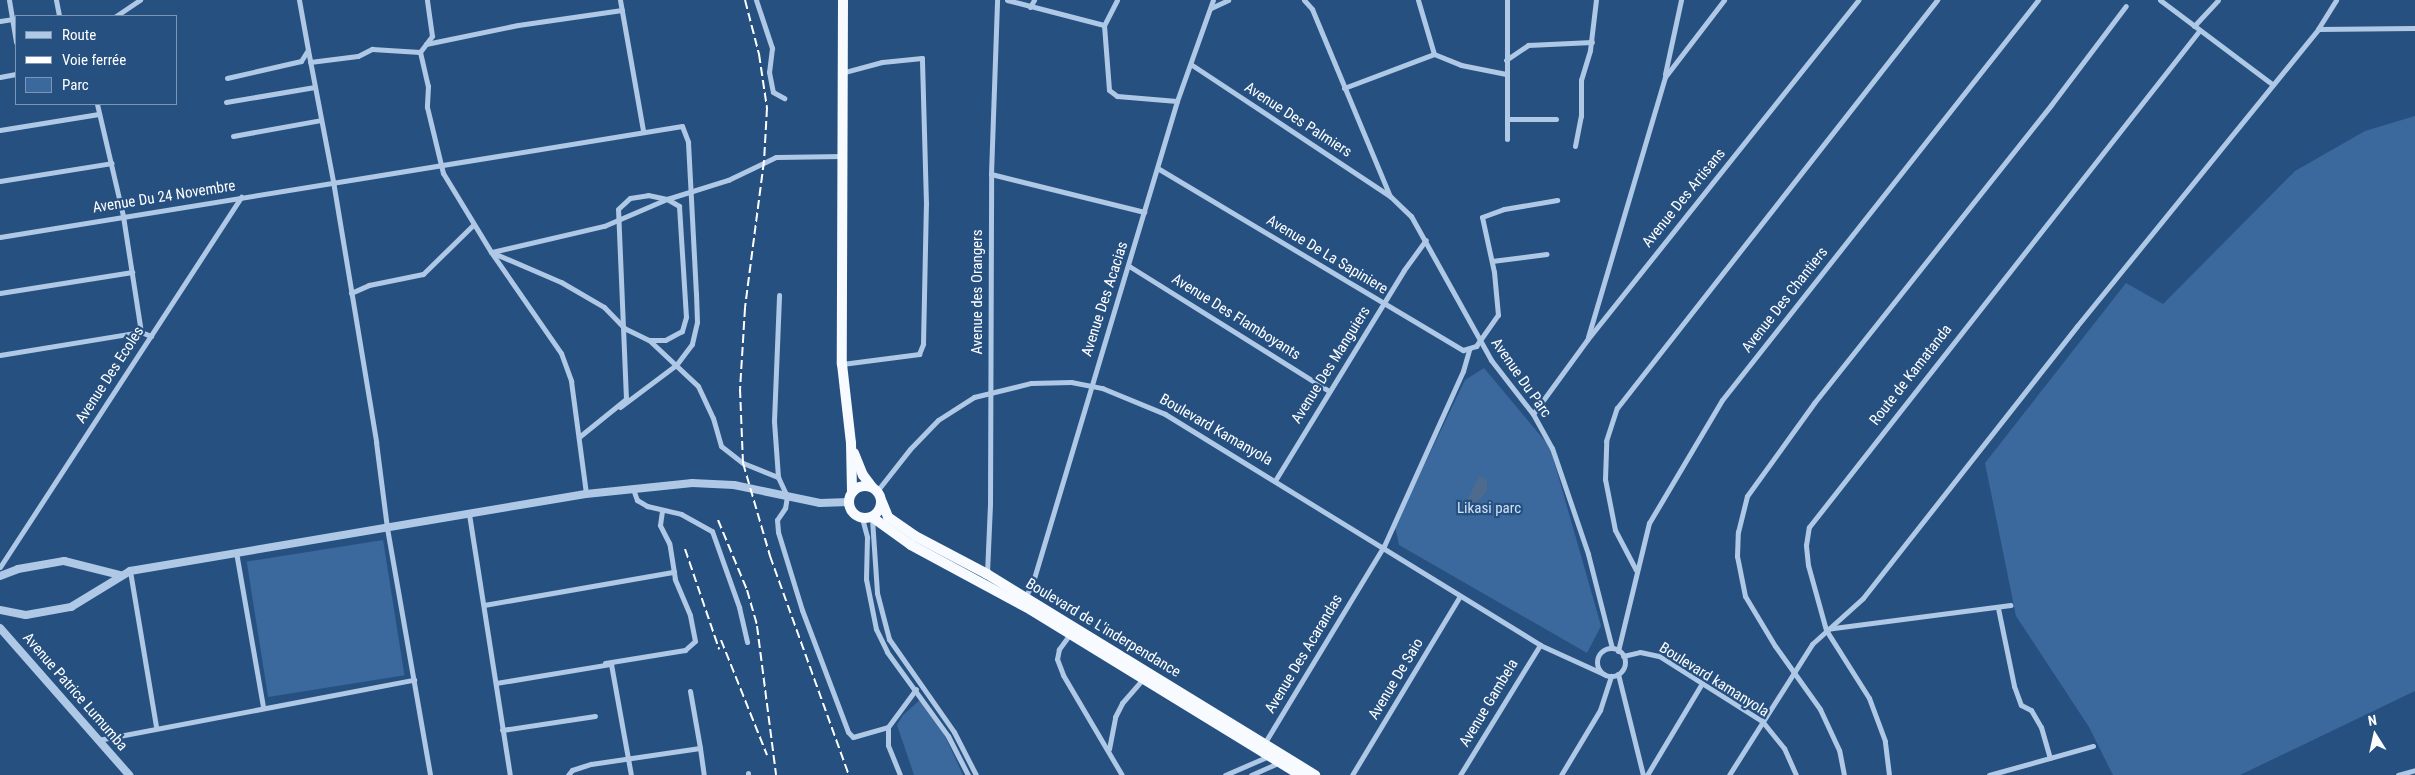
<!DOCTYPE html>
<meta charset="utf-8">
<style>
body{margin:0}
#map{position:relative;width:2415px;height:775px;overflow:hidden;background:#265080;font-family:"Roboto Condensed",sans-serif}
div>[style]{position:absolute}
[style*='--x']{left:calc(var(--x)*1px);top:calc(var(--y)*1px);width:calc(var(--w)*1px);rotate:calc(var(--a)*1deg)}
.green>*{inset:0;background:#3b699e;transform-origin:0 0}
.water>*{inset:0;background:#4e6b8e}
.minor>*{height:5px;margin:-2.5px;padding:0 2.5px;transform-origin:2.5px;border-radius:2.5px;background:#aec8e6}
.minor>.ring{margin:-2.5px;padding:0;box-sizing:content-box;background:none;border:5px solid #aec8e6;border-radius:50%}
.tertiary>*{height:8px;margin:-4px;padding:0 4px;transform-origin:4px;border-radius:4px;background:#aec8e6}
.trunk>*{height:10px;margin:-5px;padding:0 5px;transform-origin:5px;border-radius:5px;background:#f7fafe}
.trunk>.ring{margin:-5px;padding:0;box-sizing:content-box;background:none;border:10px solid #f7fafe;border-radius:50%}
.rail>*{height:2px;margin-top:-1px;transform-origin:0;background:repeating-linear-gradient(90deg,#fff 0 9px,transparent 0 13px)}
span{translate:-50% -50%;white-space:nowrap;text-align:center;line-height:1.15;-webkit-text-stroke:4.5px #265080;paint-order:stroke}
.street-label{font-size:15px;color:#fff}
.park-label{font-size:15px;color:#d1e2f5}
.legend{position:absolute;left:15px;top:15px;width:162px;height:90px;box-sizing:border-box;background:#265080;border:1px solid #7d96b3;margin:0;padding:6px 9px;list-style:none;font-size:15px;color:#fff}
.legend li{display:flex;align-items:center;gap:10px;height:25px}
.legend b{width:25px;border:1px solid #7d96b3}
.north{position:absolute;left:2350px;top:710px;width:50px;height:50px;-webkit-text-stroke:4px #265080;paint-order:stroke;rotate:350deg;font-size:14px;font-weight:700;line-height:20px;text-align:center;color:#fff}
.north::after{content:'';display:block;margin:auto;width:18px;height:22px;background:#fff;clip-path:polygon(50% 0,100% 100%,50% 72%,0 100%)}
</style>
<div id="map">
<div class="green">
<div style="clip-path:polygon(2415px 116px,2415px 691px,2240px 775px,2113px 775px,2089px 727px,2016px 616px,1985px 463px,2126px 283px,2163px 304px,2295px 171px,2365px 131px)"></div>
<div style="clip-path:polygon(1484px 368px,1550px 447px,1601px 626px,1587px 653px,1399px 545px,1395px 526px,1465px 380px)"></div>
<div style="left:383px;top:540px;width:137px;height:138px;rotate:81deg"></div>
<div style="clip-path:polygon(920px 700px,943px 732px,963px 775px,914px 775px,897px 725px,903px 715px)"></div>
</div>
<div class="water">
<div style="clip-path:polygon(1479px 476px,1487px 479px,1487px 491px,1477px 502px,1469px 505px,1467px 501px)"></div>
</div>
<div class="minor">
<div style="--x:9;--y:0;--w:43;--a:80.5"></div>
<div style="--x:56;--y:0;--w:16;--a:79"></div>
<div style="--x:620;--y:0;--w:133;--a:80"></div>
<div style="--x:756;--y:0;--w:51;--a:71.6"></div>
<div style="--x:772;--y:48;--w:24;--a:97"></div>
<div style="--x:769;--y:72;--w:20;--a:79"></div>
<div style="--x:773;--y:92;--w:13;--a:29"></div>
<div style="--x:1007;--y:0;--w:100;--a:14.5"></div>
<div style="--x:1117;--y:0;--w:28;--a:117"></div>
<div style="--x:1104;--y:25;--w:65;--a:85.6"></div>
<div style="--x:1109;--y:90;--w:10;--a:37"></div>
<div style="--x:1117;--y:96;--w:60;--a:4.8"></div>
<div style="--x:1304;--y:0;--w:12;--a:48"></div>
<div style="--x:1312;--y:9;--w:203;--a:67.4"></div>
<div style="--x:1418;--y:0;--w:56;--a:73.5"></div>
<div style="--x:2160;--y:0;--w:140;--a:36.9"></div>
<div style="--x:1030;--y:7;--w:8;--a:-60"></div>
<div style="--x:1211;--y:8;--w:19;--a:-25"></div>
<div style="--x:116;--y:16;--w:29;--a:-34"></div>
<div style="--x:0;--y:21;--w:12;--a:-9"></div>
<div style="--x:2194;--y:26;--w:35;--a:-47"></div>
<div style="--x:2318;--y:29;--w:97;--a:-0.6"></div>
<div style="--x:426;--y:44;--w:94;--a:-11.7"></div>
<div style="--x:518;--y:25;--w:105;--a:-8.2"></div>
<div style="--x:308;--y:50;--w:133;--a:79.2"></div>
<div style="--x:333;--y:181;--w:265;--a:80.6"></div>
<div style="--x:376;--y:442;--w:87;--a:82.7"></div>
<div style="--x:387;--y:528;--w:251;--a:80.1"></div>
<div style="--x:420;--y:52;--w:35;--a:77"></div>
<div style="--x:428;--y:86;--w:21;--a:93"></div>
<div style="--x:427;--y:107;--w:68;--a:76.4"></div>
<div style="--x:443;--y:173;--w:92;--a:58.7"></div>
<div style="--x:491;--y:252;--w:123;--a:55.3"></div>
<div style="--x:561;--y:353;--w:30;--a:70"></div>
<div style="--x:571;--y:381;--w:114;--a:82.4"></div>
<div style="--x:1506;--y:60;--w:27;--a:-34"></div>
<div style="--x:1528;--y:45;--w:64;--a:-2.7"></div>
<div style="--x:310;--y:62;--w:48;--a:-7.1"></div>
<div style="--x:358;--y:56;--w:16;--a:-27"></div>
<div style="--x:372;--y:49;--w:48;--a:3.6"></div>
<div style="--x:420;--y:52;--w:20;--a:-53"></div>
<div style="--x:432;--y:36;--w:36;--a:-98"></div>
<div style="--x:1192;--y:65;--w:237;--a:33.5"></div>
<div style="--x:1390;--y:196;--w:29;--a:44"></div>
<div style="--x:1411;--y:216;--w:165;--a:60.9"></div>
<div style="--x:1491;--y:360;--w:68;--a:52.1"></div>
<div style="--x:1533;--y:414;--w:39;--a:61"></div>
<div style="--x:1552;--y:448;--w:112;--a:71.2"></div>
<div style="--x:1588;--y:554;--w:97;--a:75.7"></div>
<div style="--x:1665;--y:74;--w:76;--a:-77.8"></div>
<div style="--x:0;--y:77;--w:16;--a:-11"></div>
<div style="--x:227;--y:78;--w:76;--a:-12.9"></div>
<div style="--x:301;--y:61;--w:13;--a:-58"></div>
<div style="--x:308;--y:50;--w:51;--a:-100.2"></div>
<div style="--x:1344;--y:88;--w:96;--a:-20.7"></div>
<div style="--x:1434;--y:54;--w:29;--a:22"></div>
<div style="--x:1461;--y:65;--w:46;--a:11.3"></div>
<div style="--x:226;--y:102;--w:90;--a:-9.6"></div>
<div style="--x:97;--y:104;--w:115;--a:76.9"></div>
<div style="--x:123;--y:216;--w:117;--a:81.2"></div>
<div style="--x:1509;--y:119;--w:47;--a:0"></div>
<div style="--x:0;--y:130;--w:100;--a:-9.2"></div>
<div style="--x:233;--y:136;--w:89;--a:-10.3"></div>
<div style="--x:1507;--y:139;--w:139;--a:-90"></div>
<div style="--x:1575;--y:146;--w:31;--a:-79"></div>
<div style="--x:1581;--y:116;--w:36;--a:-90"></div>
<div style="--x:1581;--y:80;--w:31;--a:-73"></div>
<div style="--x:1590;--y:50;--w:50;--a:-83.2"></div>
<div style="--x:1159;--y:169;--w:354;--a:30.8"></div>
<div style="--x:1463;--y:350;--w:14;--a:-17"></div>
<div style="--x:1476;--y:346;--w:38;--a:-55"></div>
<div style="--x:1498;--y:315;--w:43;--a:-95.3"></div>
<div style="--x:1494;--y:272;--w:56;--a:-102.3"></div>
<div style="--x:1482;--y:217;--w:23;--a:-20"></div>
<div style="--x:1504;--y:209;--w:54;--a:-9.6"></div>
<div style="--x:991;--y:174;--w:158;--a:13.9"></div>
<div style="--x:0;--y:181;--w:113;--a:-9.1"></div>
<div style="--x:0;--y:237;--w:691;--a:-9.24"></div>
<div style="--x:682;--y:126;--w:17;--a:69"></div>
<div style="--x:688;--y:142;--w:151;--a:87"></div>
<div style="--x:696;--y:293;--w:29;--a:88"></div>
<div style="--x:697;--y:322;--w:23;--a:103"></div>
<div style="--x:692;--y:344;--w:26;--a:127"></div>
<div style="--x:676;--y:365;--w:70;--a:143.1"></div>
<div style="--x:491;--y:252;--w:76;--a:23.2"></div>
<div style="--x:561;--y:282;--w:50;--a:30.2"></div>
<div style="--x:604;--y:307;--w:29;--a:46"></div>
<div style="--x:624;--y:328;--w:28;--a:26"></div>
<div style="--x:649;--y:340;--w:67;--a:43.2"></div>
<div style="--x:698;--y:386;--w:35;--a:65"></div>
<div style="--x:713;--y:418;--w:29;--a:74"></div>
<div style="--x:721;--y:446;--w:28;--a:38"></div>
<div style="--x:743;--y:463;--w:38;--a:22"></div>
<div style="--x:778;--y:477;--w:21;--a:65"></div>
<div style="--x:787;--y:496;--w:12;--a:99"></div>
<div style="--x:785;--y:508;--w:14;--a:124"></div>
<div style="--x:777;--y:520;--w:12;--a:85"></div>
<div style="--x:778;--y:532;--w:82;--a:72.9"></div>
<div style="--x:802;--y:610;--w:130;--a:69.3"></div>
<div style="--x:848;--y:732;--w:7;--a:45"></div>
<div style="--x:853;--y:737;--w:36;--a:-16"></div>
<div style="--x:492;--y:252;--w:115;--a:-13.1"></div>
<div style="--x:604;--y:226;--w:69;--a:-23.2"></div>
<div style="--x:667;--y:199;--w:64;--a:-17.3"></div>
<div style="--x:728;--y:180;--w:53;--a:-25.6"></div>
<div style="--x:776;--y:157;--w:67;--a:-0.9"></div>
<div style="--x:1492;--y:261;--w:55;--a:-7.3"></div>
<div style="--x:1129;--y:266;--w:236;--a:32"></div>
<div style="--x:0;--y:293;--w:134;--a:-9"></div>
<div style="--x:351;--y:293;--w:20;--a:-24"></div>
<div style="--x:369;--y:285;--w:55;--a:-11.5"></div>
<div style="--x:423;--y:274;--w:70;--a:-44.4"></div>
<div style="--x:1588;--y:337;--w:271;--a:-73.5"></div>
<div style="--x:1665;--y:77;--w:97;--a:-52.5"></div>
<div style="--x:0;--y:355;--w:143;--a:-9.3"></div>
<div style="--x:141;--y:332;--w:11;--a:22"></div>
<div style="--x:842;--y:364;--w:78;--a:-7.4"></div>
<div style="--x:919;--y:354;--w:11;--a:-68"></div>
<div style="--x:923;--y:344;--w:140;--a:-88.8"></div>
<div style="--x:926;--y:204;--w:146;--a:-91.6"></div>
<div style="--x:922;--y:58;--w:40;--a:174.3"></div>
<div style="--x:882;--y:62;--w:39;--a:165"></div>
<div style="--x:1533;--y:414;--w:92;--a:-53.9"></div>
<div style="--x:1587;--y:340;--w:435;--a:-51.4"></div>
<div style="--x:579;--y:437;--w:60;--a:-39"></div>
<div style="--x:626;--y:399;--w:190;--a:-92.4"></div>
<div style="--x:618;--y:209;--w:16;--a:-43"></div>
<div style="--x:630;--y:198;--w:18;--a:-9"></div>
<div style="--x:648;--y:195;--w:19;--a:12"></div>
<div style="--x:667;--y:199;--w:14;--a:30"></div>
<div style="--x:679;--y:206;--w:111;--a:86.4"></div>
<div style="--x:686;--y:317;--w:15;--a:106"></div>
<div style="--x:682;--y:331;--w:19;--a:152"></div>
<div style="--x:665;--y:340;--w:16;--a:180"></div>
<div style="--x:778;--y:477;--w:56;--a:-94.1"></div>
<div style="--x:774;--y:421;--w:126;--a:-87.7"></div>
<div style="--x:1276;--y:479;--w:245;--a:-58.5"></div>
<div style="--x:1404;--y:270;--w:37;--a:-54"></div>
<div style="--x:633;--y:489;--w:12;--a:70"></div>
<div style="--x:637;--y:500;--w:12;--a:31"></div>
<div style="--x:647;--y:506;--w:35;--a:13"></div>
<div style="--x:681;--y:514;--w:35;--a:29"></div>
<div style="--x:712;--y:531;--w:81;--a:70.4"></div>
<div style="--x:739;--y:607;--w:36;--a:77"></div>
<div style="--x:877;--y:491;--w:53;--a:-51.8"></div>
<div style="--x:910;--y:449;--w:40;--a:-46"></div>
<div style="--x:938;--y:420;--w:43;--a:-32.6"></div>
<div style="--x:974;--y:397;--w:59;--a:-13.8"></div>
<div style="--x:1031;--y:383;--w:40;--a:-1.4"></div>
<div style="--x:1071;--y:382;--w:32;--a:11"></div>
<div style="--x:1102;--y:388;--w:68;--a:22.4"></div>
<div style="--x:1165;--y:414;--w:440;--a:31.6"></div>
<div style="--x:1540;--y:645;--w:70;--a:24.4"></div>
<div style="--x:469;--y:514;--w:264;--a:81.1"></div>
<div style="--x:862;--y:518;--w:20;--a:75"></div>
<div style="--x:867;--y:537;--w:42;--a:91.4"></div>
<div style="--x:866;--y:579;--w:51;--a:78.7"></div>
<div style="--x:876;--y:629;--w:25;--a:64"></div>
<div style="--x:887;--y:652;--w:104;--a:54"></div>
<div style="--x:948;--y:736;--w:44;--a:62.9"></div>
<div style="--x:872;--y:519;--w:74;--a:86.1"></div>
<div style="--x:877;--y:593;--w:48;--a:75.4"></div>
<div style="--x:889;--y:639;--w:113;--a:55"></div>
<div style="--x:954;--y:732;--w:48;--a:62.9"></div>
<div style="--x:236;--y:552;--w:157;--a:80.1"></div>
<div style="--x:0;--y:567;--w:442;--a:-56.9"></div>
<div style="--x:1636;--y:570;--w:45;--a:-117.7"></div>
<div style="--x:1615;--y:530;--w:52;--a:-101.1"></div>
<div style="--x:1605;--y:479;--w:38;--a:-88"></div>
<div style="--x:1606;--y:441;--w:35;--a:-72"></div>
<div style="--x:1617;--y:408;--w:519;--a:-51.89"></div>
<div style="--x:130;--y:571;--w:158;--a:80.5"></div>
<div style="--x:987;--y:573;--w:69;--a:-87.5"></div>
<div style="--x:990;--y:504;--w:330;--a:-89.8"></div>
<div style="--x:991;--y:174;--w:174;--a:-88"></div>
<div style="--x:1025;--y:597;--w:14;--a:-60"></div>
<div style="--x:1032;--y:585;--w:505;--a:-73.32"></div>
<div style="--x:1177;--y:101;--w:107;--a:-70.4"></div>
<div style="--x:484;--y:605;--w:193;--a:-9.9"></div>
<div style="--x:1998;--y:608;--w:80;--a:78.4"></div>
<div style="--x:2014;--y:686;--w:20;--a:70"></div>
<div style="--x:2021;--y:705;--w:11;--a:27"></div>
<div style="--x:2031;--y:710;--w:20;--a:60"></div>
<div style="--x:2041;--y:727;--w:32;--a:74"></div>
<div style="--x:1826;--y:629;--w:186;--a:-7.4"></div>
<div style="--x:1070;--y:634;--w:19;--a:126"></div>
<div style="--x:1059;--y:649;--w:10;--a:101"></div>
<div style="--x:1057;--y:659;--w:17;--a:69"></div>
<div style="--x:1063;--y:675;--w:116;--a:59.5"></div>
<div class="ring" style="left:1597px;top:648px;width:23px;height:23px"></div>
<div style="--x:1618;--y:651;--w:132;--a:-76.4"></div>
<div style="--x:1649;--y:523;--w:143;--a:-59.3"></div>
<div style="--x:1722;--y:400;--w:510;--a:-51.69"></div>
<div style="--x:1623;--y:656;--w:17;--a:-13"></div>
<div style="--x:1640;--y:652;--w:19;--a:12"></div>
<div style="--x:1659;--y:656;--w:122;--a:32.3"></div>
<div style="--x:1762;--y:721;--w:35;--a:51"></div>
<div style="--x:1784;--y:748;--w:30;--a:66"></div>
<div style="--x:605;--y:663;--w:81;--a:-9.2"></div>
<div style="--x:685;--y:650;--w:13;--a:-42"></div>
<div style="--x:695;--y:641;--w:26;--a:-101"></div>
<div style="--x:690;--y:615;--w:39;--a:-113"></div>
<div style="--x:675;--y:579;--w:36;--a:-99"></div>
<div style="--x:669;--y:543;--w:20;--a:-117"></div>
<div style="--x:660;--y:525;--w:15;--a:-82"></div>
<div style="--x:1618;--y:674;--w:104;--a:76.1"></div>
<div style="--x:496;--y:683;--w:117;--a:-9.4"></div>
<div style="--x:611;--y:664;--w:113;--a:79.8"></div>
<div style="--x:690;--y:691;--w:58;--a:80"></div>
<div style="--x:502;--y:730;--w:94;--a:-8.6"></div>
<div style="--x:98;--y:740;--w:322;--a:-10.8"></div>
<div style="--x:1264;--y:744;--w:232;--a:-58.8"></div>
<div style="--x:1384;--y:546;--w:192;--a:-65.7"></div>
<div style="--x:1463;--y:371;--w:22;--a:-74"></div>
<div style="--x:1109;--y:749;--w:33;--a:-79"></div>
<div style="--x:1115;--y:717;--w:16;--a:-63"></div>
<div style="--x:1122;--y:703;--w:32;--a:-49"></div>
<div style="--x:748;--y:773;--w:2;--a:90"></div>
<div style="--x:568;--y:775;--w:6;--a:-51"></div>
<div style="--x:572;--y:770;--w:20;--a:-18"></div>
<div style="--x:591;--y:764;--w:110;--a:-8.4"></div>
<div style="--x:700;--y:748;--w:27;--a:82"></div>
<div style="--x:900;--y:775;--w:32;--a:-112"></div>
<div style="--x:888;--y:745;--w:18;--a:-90"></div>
<div style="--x:888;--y:727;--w:47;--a:-53.6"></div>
<div style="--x:1225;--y:775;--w:48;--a:-23.4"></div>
<div style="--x:1251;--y:775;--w:32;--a:-24"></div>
<div style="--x:1352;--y:775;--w:209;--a:-58.9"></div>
<div style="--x:1460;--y:775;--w:153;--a:-58.4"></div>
<div style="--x:1561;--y:775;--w:76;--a:-59"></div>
<div style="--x:1600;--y:710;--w:36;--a:-72"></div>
<div style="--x:1647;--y:775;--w:107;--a:-59.1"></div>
<div style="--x:1729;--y:775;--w:155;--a:-57.6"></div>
<div style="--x:1812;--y:644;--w:69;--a:-42"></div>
<div style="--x:1863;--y:598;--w:346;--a:-51.8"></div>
<div style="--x:2077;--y:326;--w:382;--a:-50.9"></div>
<div style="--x:2318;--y:29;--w:34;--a:-58"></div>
<div style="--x:1844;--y:775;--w:25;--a:-101"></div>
<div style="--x:1839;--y:750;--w:45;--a:-114.9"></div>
<div style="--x:1820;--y:709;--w:77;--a:-125.5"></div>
<div style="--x:1775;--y:646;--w:58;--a:-121"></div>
<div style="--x:1745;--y:596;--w:41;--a:-101.3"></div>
<div style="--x:1737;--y:556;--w:24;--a:-88"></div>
<div style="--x:1738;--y:532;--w:37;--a:-76"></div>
<div style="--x:1747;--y:496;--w:115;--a:-54.2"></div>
<div style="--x:1814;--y:403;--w:381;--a:-51.5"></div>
<div style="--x:2051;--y:105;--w:124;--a:-52.9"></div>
<div style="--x:1889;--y:775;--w:34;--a:-97"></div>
<div style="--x:1885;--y:741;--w:46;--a:-110.4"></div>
<div style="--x:1869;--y:698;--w:80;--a:-122.3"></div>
<div style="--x:1826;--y:630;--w:67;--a:-105.5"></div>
<div style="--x:1808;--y:565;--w:20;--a:-96"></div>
<div style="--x:1806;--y:545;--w:18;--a:-81"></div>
<div style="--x:1809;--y:527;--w:631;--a:-51.82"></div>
<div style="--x:1989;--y:775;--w:108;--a:-15.6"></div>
<div style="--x:2398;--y:775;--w:18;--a:-16"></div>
</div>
<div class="tertiary">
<div style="--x:0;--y:576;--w:19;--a:-21"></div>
<div style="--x:18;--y:569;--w:47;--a:-9.9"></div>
<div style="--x:64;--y:561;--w:58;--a:14"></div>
<div style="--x:0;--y:610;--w:26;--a:11"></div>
<div style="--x:26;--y:615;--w:46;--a:-10.1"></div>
<div style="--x:71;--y:607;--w:69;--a:-31.4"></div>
<div style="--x:130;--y:571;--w:462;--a:-9.6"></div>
<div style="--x:586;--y:494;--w:107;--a:-5.9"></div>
<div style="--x:692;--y:483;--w:42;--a:2.7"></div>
<div style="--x:734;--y:485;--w:88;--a:11.8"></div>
<div style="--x:820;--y:503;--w:29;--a:-2"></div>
<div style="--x:0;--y:628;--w:196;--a:48.7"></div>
</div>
<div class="trunk">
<div style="--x:843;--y:0;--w:364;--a:90.2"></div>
<div style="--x:842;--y:364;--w:80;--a:83.5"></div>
<div style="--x:851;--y:443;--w:49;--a:88.8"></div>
<div style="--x:854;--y:453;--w:24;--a:68"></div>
<div style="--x:863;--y:475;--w:15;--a:53"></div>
<div class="ring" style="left:849px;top:486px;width:22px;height:22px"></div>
<div style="--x:882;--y:502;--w:16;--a:68"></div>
<div style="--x:888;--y:517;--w:33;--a:35"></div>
<div style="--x:915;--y:536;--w:81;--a:27.8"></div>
<div style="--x:987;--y:574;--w:385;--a:31.5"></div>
<div style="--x:872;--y:517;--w:48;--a:35.7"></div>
<div style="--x:911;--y:545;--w:136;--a:28.4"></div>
<div style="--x:1031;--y:610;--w:316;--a:31.5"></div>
</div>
<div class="rail">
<div style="--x:745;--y:0;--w:56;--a:75.5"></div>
<div style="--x:759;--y:54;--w:55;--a:81.6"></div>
<div style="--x:767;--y:108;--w:53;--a:93.2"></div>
<div style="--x:764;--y:161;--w:148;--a:97.4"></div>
<div style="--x:745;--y:308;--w:81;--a:93.5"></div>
<div style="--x:740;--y:389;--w:74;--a:87.7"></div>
<div style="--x:743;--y:463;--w:97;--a:73.8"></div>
<div style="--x:770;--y:556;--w:233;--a:70.2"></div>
<div style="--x:718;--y:520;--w:76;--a:67.5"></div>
<div style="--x:747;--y:590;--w:37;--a:74"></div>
<div style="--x:757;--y:626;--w:150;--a:82.7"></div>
<div style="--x:685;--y:549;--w:106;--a:71.2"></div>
<div style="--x:721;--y:640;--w:124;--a:68.2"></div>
</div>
<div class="street-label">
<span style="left:1298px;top:120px;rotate:33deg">Avenue Des Palmiers</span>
<span style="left:164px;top:197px;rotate:-9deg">Avenue Du 24 Novembre</span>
<span style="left:1684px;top:198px;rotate:-51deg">Avenue Des Artisans</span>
<span style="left:1327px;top:255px;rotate:31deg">Avenue De La Sapiniere</span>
<span style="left:978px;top:292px;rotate:-90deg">Avenue des Orangers</span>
<span style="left:1105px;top:299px;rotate:-72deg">Avenue Des Acacias</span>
<span style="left:1785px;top:300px;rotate:-52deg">Avenue Des Chantiers</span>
<span style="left:1236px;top:317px;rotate:32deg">Avenue Des Flamboyants</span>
<span style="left:1331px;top:365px;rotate:-58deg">Avenue Des Manguiers</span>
<span style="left:110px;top:375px;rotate:-57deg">Avenue Des Ecoles</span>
<span style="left:1911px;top:375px;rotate:-52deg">Route de Kamatanda</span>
<span style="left:1521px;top:378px;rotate:55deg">Avenue Du Parc</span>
<span style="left:1216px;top:430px;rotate:30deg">Boulevard Kamanyola</span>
<span style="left:1103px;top:628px;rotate:31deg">Boulevard de L'inderpendance</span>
<span style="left:1304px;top:654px;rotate:-59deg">Avenue Des Acarandas</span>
<span style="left:1396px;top:679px;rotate:-59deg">Avenue De Saio</span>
<span style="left:1714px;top:680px;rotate:32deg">Boulevard kamanyola</span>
<span style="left:75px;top:692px;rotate:49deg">Avenue Patrice Lumumba</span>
<span style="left:1489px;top:703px;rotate:-59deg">Avenue Gambela</span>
</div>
<div class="park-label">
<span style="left:1489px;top:509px">Likasi parc</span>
</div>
<ul class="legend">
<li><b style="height:6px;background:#aec8e6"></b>Route</li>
<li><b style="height:6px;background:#fff"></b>Voie ferrée</li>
<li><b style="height:14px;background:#3b699e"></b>Parc</li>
</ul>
<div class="north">N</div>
</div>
